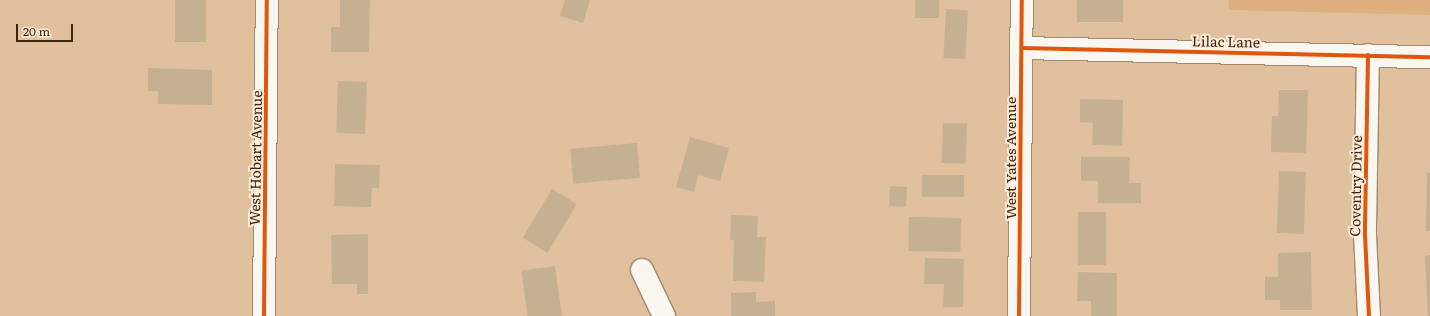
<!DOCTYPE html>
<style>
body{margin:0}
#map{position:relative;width:1430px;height:316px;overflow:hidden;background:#e1c09e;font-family:Literata,serif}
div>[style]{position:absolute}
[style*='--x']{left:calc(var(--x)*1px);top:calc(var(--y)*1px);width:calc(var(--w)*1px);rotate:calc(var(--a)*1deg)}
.green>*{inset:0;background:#dfaf7d}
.building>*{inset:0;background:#c6b092;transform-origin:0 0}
.roads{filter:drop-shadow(1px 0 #a2886c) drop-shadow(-1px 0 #a2886c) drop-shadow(0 1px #a2886c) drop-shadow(0 -1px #a2886c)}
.minor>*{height:22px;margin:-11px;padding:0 11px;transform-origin:11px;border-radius:11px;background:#faf6f0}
.cycleway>*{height:4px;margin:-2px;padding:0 2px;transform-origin:2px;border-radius:2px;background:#df560c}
span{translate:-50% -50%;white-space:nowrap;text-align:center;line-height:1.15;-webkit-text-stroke:4px #feebd9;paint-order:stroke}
.street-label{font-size:14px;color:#3c250b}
.scale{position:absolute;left:16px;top:24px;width:57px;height:18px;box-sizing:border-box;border:2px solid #3c250b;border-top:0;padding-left:5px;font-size:12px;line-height:14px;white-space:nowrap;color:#3c250b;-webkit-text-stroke:3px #feebd9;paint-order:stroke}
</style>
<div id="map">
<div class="green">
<div style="clip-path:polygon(1229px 0,1430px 0,1430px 15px,1229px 10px)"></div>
</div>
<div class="building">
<div style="left:175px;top:0;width:31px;height:42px"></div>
<div style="clip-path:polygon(340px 0,370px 0,369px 52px,331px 52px,331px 27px,340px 27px)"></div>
<div style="clip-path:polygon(565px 0,590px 0,583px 23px,560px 16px)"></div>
<div style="left:915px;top:0;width:24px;height:18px"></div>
<div style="left:1077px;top:0;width:46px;height:22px"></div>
<div style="left:946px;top:9px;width:22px;height:49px;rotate:3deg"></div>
<div style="clip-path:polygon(148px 68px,212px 70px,212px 105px,158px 104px,158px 91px,148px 91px)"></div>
<div style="left:338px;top:81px;width:29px;height:52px;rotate:2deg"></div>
<div style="clip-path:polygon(1279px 90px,1308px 90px,1306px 153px,1271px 152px,1272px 116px,1278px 116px)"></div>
<div style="clip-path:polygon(1080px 99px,1123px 100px,1122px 146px,1092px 145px,1093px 123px,1080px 122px)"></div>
<div style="left:943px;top:123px;width:24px;height:40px;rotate:2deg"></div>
<div style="clip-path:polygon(690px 137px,729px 148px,720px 181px,698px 175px,694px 192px,676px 187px)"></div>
<div style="left:637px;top:143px;width:35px;height:67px;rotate:85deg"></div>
<div style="clip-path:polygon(1081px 157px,1130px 157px,1129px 183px,1141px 183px,1141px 203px,1098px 203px,1098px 181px,1081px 181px)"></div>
<div style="clip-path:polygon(335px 164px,380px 165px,379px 188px,372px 188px,371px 207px,334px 206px)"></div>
<div style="left:1279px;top:171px;width:27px;height:62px;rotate:2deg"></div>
<div style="clip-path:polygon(1427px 173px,1430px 173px,1430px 231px,1426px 231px)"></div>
<div style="left:922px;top:175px;width:42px;height:22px"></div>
<div style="left:890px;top:186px;width:17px;height:20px;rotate:3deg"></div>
<div style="left:552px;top:189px;width:29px;height:57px;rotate:31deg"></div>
<div style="left:1078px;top:212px;width:28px;height:53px"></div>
<div style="clip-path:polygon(731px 215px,758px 216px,757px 237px,766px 237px,764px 282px,733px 281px,734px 240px,730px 240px)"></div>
<div style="left:909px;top:217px;width:52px;height:34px;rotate:1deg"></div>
<div style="clip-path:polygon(368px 234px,368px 294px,357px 294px,357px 284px,332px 284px,331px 235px)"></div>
<div style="clip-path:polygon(1311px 252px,1312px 310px,1280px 310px,1280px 300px,1265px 300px,1265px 277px,1278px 277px,1278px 253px)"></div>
<div style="clip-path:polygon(1430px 255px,1430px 316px,1428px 316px,1425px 256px)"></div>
<div style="clip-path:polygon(925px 258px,964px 259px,963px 307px,943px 307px,944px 284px,924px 284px)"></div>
<div style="left:555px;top:266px;width:50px;height:34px;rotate:82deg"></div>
<div style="clip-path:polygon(1078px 272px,1117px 273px,1117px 316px,1091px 316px,1091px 301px,1077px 301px)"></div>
<div style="clip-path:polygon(756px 292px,756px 302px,775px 301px,775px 316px,731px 316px,731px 293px)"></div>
</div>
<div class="roads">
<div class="minor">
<div style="--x:1022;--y:48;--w:408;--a:1.3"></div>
<div style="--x:1368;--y:55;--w:180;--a:91"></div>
<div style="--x:1365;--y:235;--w:81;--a:87.2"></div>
<div style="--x:642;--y:270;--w:51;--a:64.4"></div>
<div style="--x:264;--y:316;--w:316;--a:-89.5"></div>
<div style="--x:1019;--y:316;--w:316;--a:-89.5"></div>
</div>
</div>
<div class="cycleway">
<div style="--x:1022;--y:48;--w:408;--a:1.3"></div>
<div style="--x:1368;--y:55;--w:180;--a:91"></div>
<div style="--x:1365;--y:235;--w:81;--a:87.2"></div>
<div style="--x:264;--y:316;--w:316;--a:-89.5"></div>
<div style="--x:1019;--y:316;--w:316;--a:-89.5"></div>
</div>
<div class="street-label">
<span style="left:1226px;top:41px;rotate:1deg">Lilac Lane</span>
<span style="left:255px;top:158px;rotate:-89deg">West Hobart Avenue</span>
<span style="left:1010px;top:158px;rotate:-90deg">West Yates Avenue</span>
<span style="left:1355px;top:186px;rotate:-89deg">Coventry Drive</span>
</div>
<div class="scale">20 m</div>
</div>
